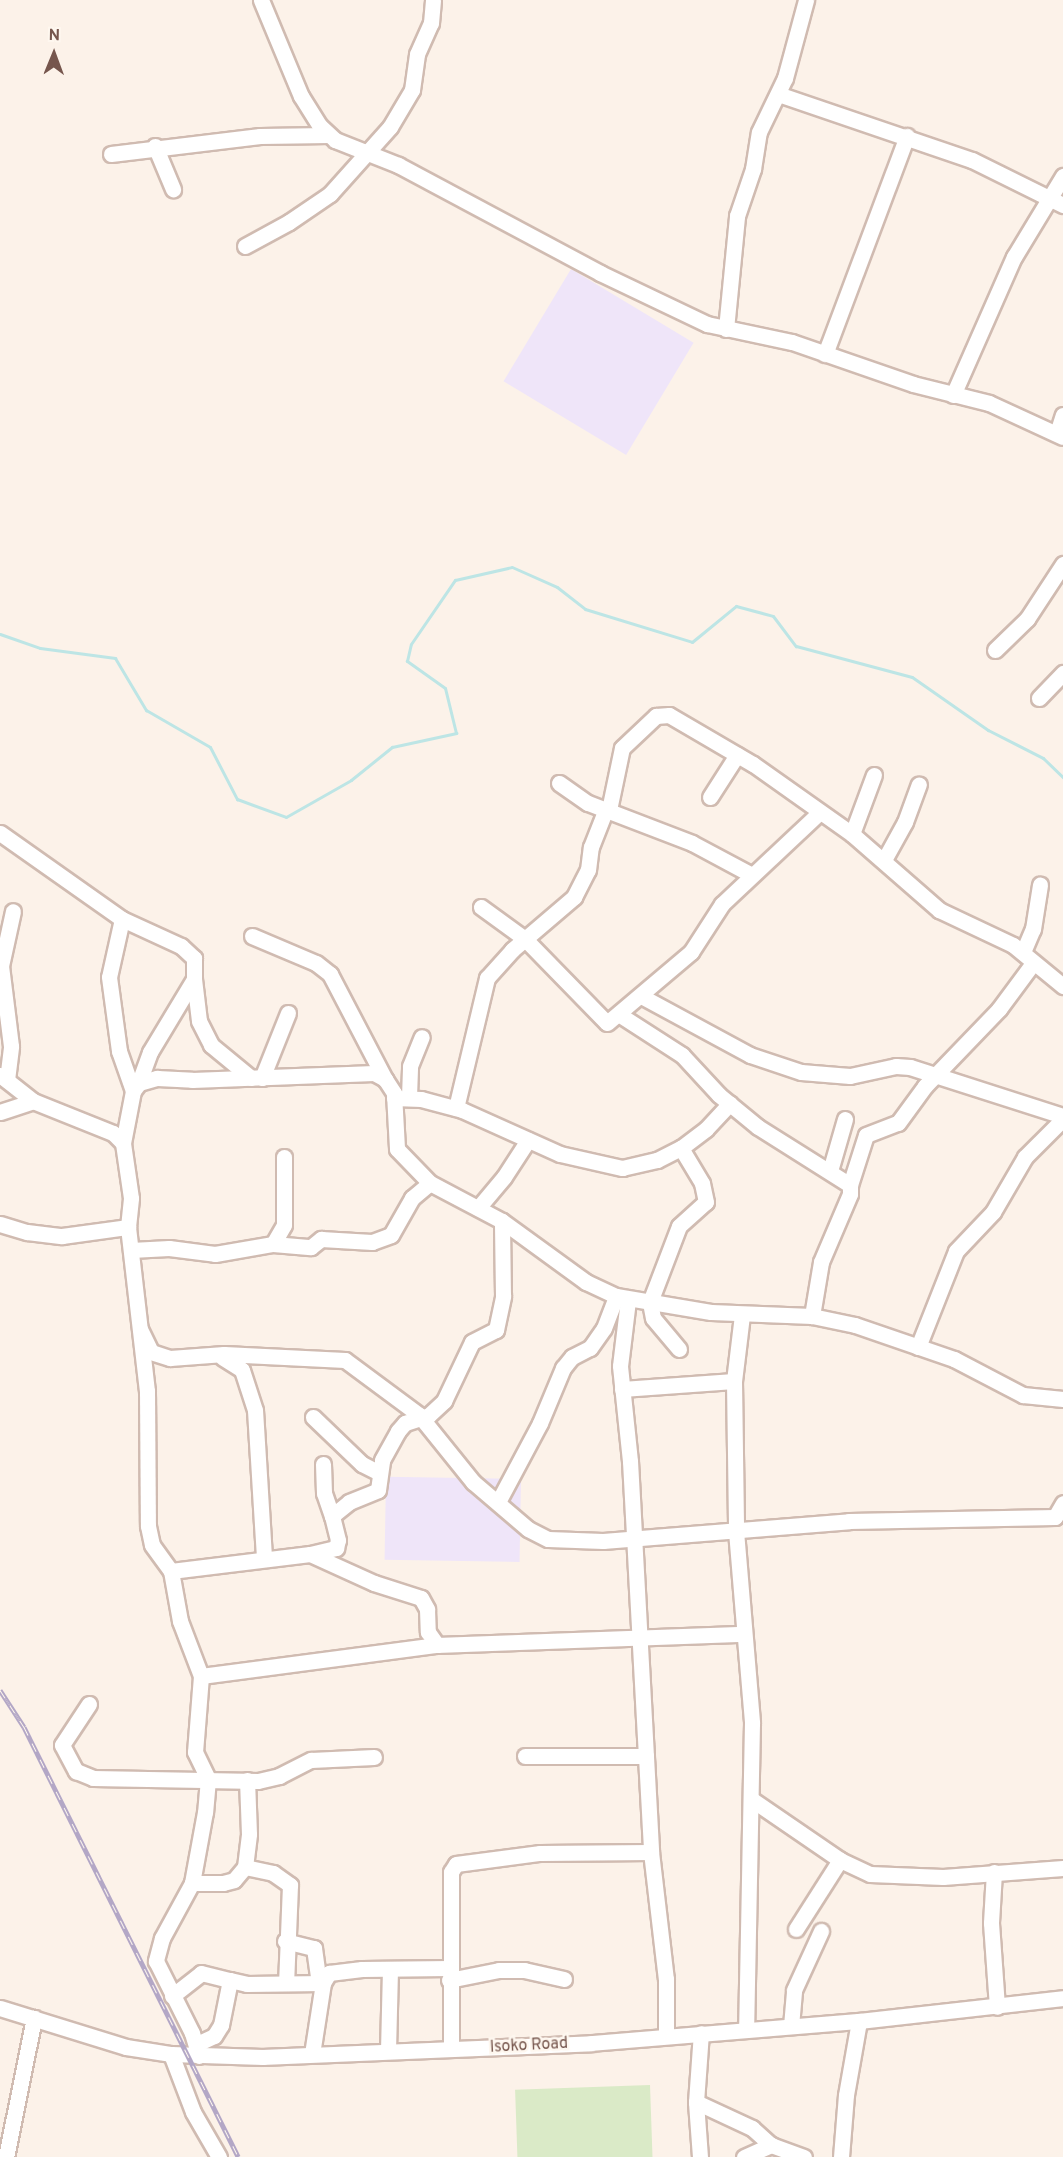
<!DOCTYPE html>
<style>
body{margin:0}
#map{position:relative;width:1063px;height:2157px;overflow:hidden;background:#fcf2e9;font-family:Overpass,sans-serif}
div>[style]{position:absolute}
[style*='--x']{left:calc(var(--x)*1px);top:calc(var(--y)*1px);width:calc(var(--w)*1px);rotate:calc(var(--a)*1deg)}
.education>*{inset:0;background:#efe5f9;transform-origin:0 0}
.green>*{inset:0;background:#daeac7;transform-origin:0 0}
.stream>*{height:3px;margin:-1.5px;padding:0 1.5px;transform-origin:1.5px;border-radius:1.5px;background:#bde5e5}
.roads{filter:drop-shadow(2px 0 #d0bbb1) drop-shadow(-2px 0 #d0bbb1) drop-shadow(0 2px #d0bbb1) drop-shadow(0 -2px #d0bbb1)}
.minor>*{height:15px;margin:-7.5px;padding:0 7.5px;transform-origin:7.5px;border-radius:7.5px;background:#fff}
.rail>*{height:5px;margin-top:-2.5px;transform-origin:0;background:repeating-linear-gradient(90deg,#fef7ef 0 9px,#b3a7c6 0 18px);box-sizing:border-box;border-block:2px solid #b3a7c6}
span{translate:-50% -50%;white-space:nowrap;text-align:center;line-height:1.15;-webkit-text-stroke:5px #fef7ef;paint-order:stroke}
.street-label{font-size:16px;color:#76564d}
.north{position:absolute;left:24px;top:24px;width:60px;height:60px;-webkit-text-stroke:4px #fef7ef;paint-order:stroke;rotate:1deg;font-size:16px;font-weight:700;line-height:24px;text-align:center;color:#76564d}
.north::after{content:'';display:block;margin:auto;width:21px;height:27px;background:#76564d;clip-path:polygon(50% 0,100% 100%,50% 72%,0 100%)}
</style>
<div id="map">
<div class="education">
<div style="left:571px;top:269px;width:143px;height:131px;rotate:31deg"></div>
<div style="left:521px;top:1479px;width:83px;height:135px;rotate:91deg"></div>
</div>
<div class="green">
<div style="left:650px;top:2085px;width:72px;height:135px;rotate:88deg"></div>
</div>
<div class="stream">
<div style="--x:0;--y:634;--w:42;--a:19.3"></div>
<div style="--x:40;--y:648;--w:76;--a:7.6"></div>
<div style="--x:115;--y:658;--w:61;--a:59.2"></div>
<div style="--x:146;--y:710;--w:74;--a:30"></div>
<div style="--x:210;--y:747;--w:59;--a:62.6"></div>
<div style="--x:237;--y:799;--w:52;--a:20.2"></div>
<div style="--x:286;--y:817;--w:75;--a:-29.6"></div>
<div style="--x:351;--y:780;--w:53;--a:-38.8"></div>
<div style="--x:392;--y:747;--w:66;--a:-12.3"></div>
<div style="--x:456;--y:733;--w:46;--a:-103.7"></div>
<div style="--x:445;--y:688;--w:47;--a:-144.6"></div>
<div style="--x:407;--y:661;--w:17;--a:-77"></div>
<div style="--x:411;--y:644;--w:78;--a:-55.5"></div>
<div style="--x:455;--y:580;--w:58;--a:-12.8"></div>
<div style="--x:512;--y:567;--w:49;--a:24"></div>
<div style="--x:557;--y:587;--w:36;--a:38"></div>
<div style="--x:585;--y:609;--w:112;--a:17.1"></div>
<div style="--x:692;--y:642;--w:57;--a:-39.3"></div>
<div style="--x:736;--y:606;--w:38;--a:15"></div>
<div style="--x:773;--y:616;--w:38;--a:53"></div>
<div style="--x:796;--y:646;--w:120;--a:15"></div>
<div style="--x:912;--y:677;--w:93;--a:34.9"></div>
<div style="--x:988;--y:730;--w:62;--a:27"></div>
<div style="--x:1043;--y:758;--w:28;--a:44"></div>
</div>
<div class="roads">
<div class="minor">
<div style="--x:261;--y:0;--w:104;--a:67.4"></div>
<div style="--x:301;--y:96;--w:36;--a:58"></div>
<div style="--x:320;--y:126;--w:21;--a:43"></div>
<div style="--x:335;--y:140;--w:68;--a:21.6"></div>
<div style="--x:398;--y:165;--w:229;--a:28.1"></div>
<div style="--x:600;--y:273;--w:119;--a:25.5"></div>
<div style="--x:707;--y:324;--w:87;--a:12"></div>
<div style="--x:792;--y:342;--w:128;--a:19.1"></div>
<div style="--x:913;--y:384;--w:78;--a:14"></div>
<div style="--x:989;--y:403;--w:81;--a:24.7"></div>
<div style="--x:778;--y:94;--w:205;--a:18.8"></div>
<div style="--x:972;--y:160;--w:102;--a:26.3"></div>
<div style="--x:155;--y:146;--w:47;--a:67.3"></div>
<div style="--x:111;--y:154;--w:150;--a:-6.9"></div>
<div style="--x:260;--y:136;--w:69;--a:-0.8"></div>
<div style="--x:245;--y:246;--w:50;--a:-28.6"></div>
<div style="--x:289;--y:222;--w:50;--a:-34.3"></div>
<div style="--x:330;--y:194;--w:90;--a:-48.2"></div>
<div style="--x:390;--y:127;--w:43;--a:-59.3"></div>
<div style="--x:412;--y:90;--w:36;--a:-82"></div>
<div style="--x:417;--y:54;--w:34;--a:-66"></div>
<div style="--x:431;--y:23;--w:23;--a:-85"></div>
<div style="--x:726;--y:329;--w:114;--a:-84.4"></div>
<div style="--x:737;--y:216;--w:50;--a:-71.2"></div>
<div style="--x:753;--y:169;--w:37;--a:-81"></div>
<div style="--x:759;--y:132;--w:60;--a:-64.3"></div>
<div style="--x:785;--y:78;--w:81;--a:-74.9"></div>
<div style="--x:825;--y:354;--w:233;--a:-69.4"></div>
<div style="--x:953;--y:395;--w:151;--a:-66.2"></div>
<div style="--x:1014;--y:257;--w:95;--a:-58.8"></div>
<div style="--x:1057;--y:433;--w:19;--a:-72"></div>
<div style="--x:995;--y:650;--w:45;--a:-44.1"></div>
<div style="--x:1027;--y:619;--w:66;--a:-56.8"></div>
<div style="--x:1039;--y:698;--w:35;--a:-46"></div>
<div style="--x:559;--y:783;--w:35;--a:35"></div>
<div style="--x:588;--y:803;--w:111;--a:21"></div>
<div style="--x:692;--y:843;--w:66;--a:28.1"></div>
<div style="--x:710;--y:797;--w:50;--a:-57.3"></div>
<div style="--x:609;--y:810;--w:63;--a:-78.2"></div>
<div style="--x:622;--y:748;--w:47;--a:-43.3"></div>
<div style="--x:656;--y:716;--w:13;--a:-4"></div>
<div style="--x:669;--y:715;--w:97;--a:30.3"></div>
<div style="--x:753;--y:764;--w:121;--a:35.3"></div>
<div style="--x:852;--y:834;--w:116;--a:41.1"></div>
<div style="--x:939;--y:910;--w:82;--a:25.3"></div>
<div style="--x:1013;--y:945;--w:65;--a:39.4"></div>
<div style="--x:0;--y:833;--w:149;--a:35.2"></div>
<div style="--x:122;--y:919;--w:65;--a:24.6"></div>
<div style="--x:181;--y:946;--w:18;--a:43"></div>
<div style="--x:194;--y:958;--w:21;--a:90"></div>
<div style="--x:194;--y:979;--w:85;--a:121.1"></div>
<div style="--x:150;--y:1052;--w:33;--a:110"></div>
<div style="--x:852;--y:834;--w:63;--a:-69.6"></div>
<div style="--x:884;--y:860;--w:43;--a:-61.1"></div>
<div style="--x:905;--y:822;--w:40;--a:-69.8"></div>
<div style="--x:481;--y:907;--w:54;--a:36"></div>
<div style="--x:525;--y:939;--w:117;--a:45.7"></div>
<div style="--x:607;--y:1023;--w:110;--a:-40.2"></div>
<div style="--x:691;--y:952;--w:57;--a:-57.1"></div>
<div style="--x:722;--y:904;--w:134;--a:-43.2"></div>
<div style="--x:122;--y:919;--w:59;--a:102.6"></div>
<div style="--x:109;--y:977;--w:75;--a:82.3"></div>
<div style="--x:119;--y:1051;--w:42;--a:70.7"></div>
<div style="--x:252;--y:936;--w:69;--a:22.9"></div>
<div style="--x:316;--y:963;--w:18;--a:38"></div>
<div style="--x:330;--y:974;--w:119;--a:62.4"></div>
<div style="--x:1023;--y:952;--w:25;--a:-67"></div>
<div style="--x:1033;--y:929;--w:45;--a:-81"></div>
<div style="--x:194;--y:979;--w:42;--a:83.2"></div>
<div style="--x:199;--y:1021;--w:27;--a:63"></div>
<div style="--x:211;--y:1045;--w:52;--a:39.5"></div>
<div style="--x:641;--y:996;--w:124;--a:28.4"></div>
<div style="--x:750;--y:1055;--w:54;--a:18.4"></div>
<div style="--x:801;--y:1072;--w:49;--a:4.7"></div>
<div style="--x:850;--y:1076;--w:47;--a:-12.3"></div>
<div style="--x:896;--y:1066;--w:14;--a:4"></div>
<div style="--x:910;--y:1067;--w:161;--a:17.8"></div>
<div style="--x:620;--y:1015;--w:74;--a:32.8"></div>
<div style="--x:682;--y:1055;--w:54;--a:47.2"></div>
<div style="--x:719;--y:1095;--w:50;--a:39.4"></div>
<div style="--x:758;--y:1127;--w:109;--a:32.2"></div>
<div style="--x:850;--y:1185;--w:9;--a:90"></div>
<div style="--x:850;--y:1194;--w:74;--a:113.1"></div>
<div style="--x:821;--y:1262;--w:55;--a:99.5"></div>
<div style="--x:0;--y:1075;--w:42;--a:38.2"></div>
<div style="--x:33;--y:1101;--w:86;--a:21.8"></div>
<div style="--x:113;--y:1133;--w:14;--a:45"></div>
<div style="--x:262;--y:1078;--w:70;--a:-68.2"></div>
<div style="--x:7;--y:1080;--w:34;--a:-83"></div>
<div style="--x:11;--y:1046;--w:81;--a:-97.1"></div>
<div style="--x:1;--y:966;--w:56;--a:-77.7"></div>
<div style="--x:409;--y:1097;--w:31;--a:-88"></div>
<div style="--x:410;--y:1066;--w:31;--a:-68"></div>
<div style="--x:394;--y:1098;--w:27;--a:2"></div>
<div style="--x:421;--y:1099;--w:42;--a:15"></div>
<div style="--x:462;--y:1110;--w:107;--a:24.2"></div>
<div style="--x:560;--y:1154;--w:64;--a:12.7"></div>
<div style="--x:622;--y:1168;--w:36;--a:-13"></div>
<div style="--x:657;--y:1160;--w:27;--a:-27"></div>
<div style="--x:681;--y:1148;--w:31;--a:-37"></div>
<div style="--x:706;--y:1129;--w:35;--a:-47"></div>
<div style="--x:456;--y:1108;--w:134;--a:-76.6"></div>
<div style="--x:487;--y:978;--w:38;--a:-48"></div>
<div style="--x:512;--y:950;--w:82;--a:-40.5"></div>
<div style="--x:574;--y:897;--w:30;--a:-63"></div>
<div style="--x:588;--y:870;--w:23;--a:-83"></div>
<div style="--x:591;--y:847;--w:41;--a:-68.5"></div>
<div style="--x:0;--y:1112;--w:35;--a:-18"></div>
<div style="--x:830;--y:1171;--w:54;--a:-73.9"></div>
<div style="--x:850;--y:1185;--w:52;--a:-72.3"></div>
<div style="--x:866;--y:1135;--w:34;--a:-21"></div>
<div style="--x:898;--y:1123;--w:46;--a:-53.9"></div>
<div style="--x:925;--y:1086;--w:107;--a:-46.1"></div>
<div style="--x:999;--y:1009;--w:57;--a:-53.5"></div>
<div style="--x:478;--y:1208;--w:40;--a:-50"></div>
<div style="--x:504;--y:1177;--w:44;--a:-57"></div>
<div style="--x:0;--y:1224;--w:28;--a:17"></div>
<div style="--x:27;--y:1232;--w:35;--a:7"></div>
<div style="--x:62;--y:1236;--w:67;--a:-7.8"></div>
<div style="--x:128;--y:1227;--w:29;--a:-84"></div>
<div style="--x:131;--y:1198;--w:56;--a:-98.3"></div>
<div style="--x:123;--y:1143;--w:53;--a:-79.1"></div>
<div style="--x:133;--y:1091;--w:10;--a:-53"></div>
<div style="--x:139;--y:1083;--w:19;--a:-16"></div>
<div style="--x:157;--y:1078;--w:35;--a:3"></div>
<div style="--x:192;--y:1080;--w:182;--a:-2.2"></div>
<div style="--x:374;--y:1073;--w:13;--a:29"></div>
<div style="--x:385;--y:1079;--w:17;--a:57"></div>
<div style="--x:394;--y:1093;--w:56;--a:86.9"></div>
<div style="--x:397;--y:1149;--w:47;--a:45.9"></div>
<div style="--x:430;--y:1183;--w:81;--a:27.8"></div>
<div style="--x:502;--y:1221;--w:104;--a:36"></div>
<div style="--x:586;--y:1282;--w:33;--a:25"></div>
<div style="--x:616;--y:1296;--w:96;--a:9.6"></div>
<div style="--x:711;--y:1312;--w:101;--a:2.3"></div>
<div style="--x:812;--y:1316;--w:44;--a:11.8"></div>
<div style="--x:855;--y:1325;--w:105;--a:19"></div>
<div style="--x:954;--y:1359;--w:78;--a:27.6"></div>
<div style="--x:1023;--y:1395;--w:40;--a:5.7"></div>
<div style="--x:128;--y:1227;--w:165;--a:83.4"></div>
<div style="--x:147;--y:1391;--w:135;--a:89.6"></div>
<div style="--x:148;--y:1526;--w:19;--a:78"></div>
<div style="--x:152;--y:1545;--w:32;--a:54"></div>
<div style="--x:171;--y:1571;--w:51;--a:79.8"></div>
<div style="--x:180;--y:1621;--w:59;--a:69.1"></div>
<div style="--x:201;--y:1676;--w:76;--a:94.5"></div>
<div style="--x:195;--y:1752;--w:30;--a:64"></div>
<div style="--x:208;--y:1779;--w:33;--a:95"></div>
<div style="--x:205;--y:1812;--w:72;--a:100.4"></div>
<div style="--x:192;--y:1883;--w:63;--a:118.6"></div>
<div style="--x:162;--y:1938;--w:24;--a:105"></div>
<div style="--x:156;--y:1961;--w:80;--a:63.4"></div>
<div style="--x:192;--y:2033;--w:24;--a:73"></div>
<div style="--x:273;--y:1244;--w:22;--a:-60"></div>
<div style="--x:284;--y:1225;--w:68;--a:-90"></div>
<div style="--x:131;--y:1250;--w:38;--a:-3"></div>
<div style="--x:169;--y:1248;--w:46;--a:7.4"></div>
<div style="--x:215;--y:1254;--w:59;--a:-9.8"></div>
<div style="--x:273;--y:1244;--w:38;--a:5"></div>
<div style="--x:311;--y:1247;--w:13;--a:-39"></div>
<div style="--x:321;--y:1239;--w:51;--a:3.4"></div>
<div style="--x:372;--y:1242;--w:20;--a:-20"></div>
<div style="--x:391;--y:1235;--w:43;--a:-60.4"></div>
<div style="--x:412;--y:1198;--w:23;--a:-40"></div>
<div style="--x:628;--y:1300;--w:66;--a:96.9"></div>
<div style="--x:620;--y:1366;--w:96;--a:84"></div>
<div style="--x:630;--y:1461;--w:392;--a:86.9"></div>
<div style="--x:651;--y:1852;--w:128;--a:83.3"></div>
<div style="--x:666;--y:1979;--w:57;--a:90"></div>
<div style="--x:742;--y:1315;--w:66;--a:96.9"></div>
<div style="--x:734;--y:1381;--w:150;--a:89.2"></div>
<div style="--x:736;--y:1531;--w:193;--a:85.2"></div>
<div style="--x:752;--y:1723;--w:306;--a:91.1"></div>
<div style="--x:140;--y:1329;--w:25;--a:64"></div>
<div style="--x:151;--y:1352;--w:20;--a:18"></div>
<div style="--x:170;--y:1358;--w:54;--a:-4.2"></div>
<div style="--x:224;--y:1354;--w:121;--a:2.8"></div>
<div style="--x:345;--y:1360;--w:92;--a:36.6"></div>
<div style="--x:419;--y:1415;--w:86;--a:51.1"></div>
<div style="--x:473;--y:1482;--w:72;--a:40.5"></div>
<div style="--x:528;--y:1529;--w:22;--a:27"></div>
<div style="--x:548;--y:1539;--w:55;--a:2.1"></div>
<div style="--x:603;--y:1541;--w:247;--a:-4.6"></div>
<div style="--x:849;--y:1521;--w:206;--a:-1.1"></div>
<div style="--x:1055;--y:1517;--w:16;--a:-60"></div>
<div style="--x:918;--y:1347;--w:103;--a:-68.4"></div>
<div style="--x:956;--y:1251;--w:54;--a:-46.5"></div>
<div style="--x:993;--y:1212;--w:64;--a:-59.8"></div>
<div style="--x:1025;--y:1157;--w:54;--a:-45"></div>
<div style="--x:679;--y:1349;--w:40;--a:-130"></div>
<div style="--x:653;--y:1318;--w:16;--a:-101"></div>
<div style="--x:650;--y:1302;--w:81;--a:-69.1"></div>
<div style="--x:679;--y:1226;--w:36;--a:-42"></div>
<div style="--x:706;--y:1202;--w:19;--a:-102"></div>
<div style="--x:702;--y:1183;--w:41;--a:-121"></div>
<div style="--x:223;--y:1358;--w:22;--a:32"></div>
<div style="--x:242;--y:1370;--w:42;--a:72"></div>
<div style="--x:255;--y:1410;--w:148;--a:86.5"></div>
<div style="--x:622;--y:1389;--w:112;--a:-4.1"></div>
<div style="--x:313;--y:1417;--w:68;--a:43.8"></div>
<div style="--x:362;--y:1464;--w:20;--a:27"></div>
<div style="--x:323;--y:1464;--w:29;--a:88"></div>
<div style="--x:324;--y:1493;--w:24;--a:71"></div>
<div style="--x:498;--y:1502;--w:89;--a:-62"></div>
<div style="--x:540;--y:1423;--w:60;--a:-67.3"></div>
<div style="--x:563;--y:1368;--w:14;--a:-51"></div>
<div style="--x:572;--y:1357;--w:20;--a:-27"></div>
<div style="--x:590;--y:1348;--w:24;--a:-55"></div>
<div style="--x:604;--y:1328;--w:34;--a:-69"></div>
<div style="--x:310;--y:1554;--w:27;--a:-13"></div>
<div style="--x:336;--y:1548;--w:8;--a:-76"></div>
<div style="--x:338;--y:1540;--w:25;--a:-104"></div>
<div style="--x:332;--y:1516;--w:22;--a:-39"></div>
<div style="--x:349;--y:1502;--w:31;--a:-22"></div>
<div style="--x:378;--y:1490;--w:30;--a:-82"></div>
<div style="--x:382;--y:1460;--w:33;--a:-61"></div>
<div style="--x:398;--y:1431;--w:11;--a:-49"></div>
<div style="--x:405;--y:1423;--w:25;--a:-18"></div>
<div style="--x:429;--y:1415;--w:21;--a:-43"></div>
<div style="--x:444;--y:1401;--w:65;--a:-64.6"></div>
<div style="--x:472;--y:1342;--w:27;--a:-27"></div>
<div style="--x:496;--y:1330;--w:35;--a:-78"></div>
<div style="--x:503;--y:1296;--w:75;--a:-90.8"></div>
<div style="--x:171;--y:1571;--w:140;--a:-7"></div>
<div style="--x:310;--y:1554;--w:70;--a:24.4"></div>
<div style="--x:374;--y:1583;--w:49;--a:17.7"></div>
<div style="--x:421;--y:1598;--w:13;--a:61"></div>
<div style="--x:427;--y:1609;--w:23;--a:88"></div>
<div style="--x:428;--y:1632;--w:16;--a:55"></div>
<div style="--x:201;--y:1676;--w:238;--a:-7.5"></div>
<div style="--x:437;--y:1645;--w:307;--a:-2.1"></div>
<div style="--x:89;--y:1704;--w:49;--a:123.4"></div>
<div style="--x:62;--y:1745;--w:30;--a:62"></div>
<div style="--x:76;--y:1771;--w:18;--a:22"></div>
<div style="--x:93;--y:1778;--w:165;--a:1"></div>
<div style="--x:258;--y:1781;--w:22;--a:-13"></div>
<div style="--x:279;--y:1776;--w:36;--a:-27"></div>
<div style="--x:311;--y:1760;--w:63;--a:-2.7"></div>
<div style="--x:525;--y:1756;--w:121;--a:0"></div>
<div style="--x:751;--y:1799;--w:108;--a:34.4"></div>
<div style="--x:840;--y:1860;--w:33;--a:25"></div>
<div style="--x:870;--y:1874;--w:73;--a:2.4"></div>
<div style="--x:943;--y:1877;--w:120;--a:-4.3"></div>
<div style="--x:245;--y:1867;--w:29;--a:12"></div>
<div style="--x:273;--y:1873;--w:21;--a:35"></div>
<div style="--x:290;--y:1885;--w:98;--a:92.3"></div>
<div style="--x:994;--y:1872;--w:51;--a:93.4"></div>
<div style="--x:991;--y:1923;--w:84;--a:85.9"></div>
<div style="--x:192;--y:1883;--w:31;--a:0"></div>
<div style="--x:223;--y:1883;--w:11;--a:-15"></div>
<div style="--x:234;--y:1880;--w:17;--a:-50"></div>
<div style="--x:245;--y:1867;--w:33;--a:-83"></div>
<div style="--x:249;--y:1834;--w:54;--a:-92.1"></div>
<div style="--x:796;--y:1929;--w:82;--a:-57.5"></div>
<div style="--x:285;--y:1941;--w:30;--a:14"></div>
<div style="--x:314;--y:1948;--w:34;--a:82"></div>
<div style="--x:230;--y:1980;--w:17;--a:13"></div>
<div style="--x:247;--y:1984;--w:76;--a:-0.8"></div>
<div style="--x:449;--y:1980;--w:51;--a:-11.3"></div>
<div style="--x:499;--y:1970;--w:25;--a:0"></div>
<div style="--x:524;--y:1970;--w:41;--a:12.7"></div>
<div style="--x:172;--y:1996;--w:37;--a:-38"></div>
<div style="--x:201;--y:1973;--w:30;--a:14"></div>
<div style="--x:230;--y:1980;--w:46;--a:101.3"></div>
<div style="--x:221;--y:2025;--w:13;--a:122"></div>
<div style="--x:214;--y:2036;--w:19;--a:155"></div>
<div style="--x:0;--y:2008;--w:132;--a:17.2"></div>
<div style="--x:126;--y:2047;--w:46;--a:8.8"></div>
<div style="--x:171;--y:2054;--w:92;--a:1.9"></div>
<div style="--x:263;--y:2057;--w:328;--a:-2.4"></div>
<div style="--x:591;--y:2043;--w:269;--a:-4.7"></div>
<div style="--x:859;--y:2021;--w:205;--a:-6.4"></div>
<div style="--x:791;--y:2026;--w:36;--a:-85"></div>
<div style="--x:794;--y:1990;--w:65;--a:-65.4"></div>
<div style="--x:451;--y:2049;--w:177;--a:-90"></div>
<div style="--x:451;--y:1872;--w:9;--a:-58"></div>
<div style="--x:456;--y:1864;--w:85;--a:-7.5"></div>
<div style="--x:540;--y:1853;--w:111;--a:-0.5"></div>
<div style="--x:388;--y:2051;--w:82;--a:-88.6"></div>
<div style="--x:171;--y:2054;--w:62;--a:69.2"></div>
<div style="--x:193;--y:2112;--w:52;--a:60"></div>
<div style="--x:312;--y:2054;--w:72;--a:-81.2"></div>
<div style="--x:323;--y:1983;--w:12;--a:-59"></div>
<div style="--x:329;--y:1973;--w:33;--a:-7"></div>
<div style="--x:362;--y:1969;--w:88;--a:-0.7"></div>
<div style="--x:696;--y:2102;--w:62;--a:24.9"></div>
<div style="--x:752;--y:2128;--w:25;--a:42"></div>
<div style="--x:6;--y:2157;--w:142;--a:-78.6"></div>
<div style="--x:700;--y:2157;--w:55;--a:-94.2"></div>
<div style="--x:696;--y:2102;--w:69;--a:-85.9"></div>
<div style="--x:744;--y:2157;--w:30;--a:-24"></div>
<div style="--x:771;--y:2145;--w:35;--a:20"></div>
<div style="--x:841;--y:2157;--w:62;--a:-85.4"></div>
<div style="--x:846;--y:2095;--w:75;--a:-80"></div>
</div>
</div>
<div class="rail">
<div style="--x:0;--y:1690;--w:44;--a:57"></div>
<div style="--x:24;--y:1727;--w:480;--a:63.5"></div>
</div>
<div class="street-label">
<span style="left:529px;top:2046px;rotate:-3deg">Isoko Road</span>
</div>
<div class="north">N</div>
</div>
